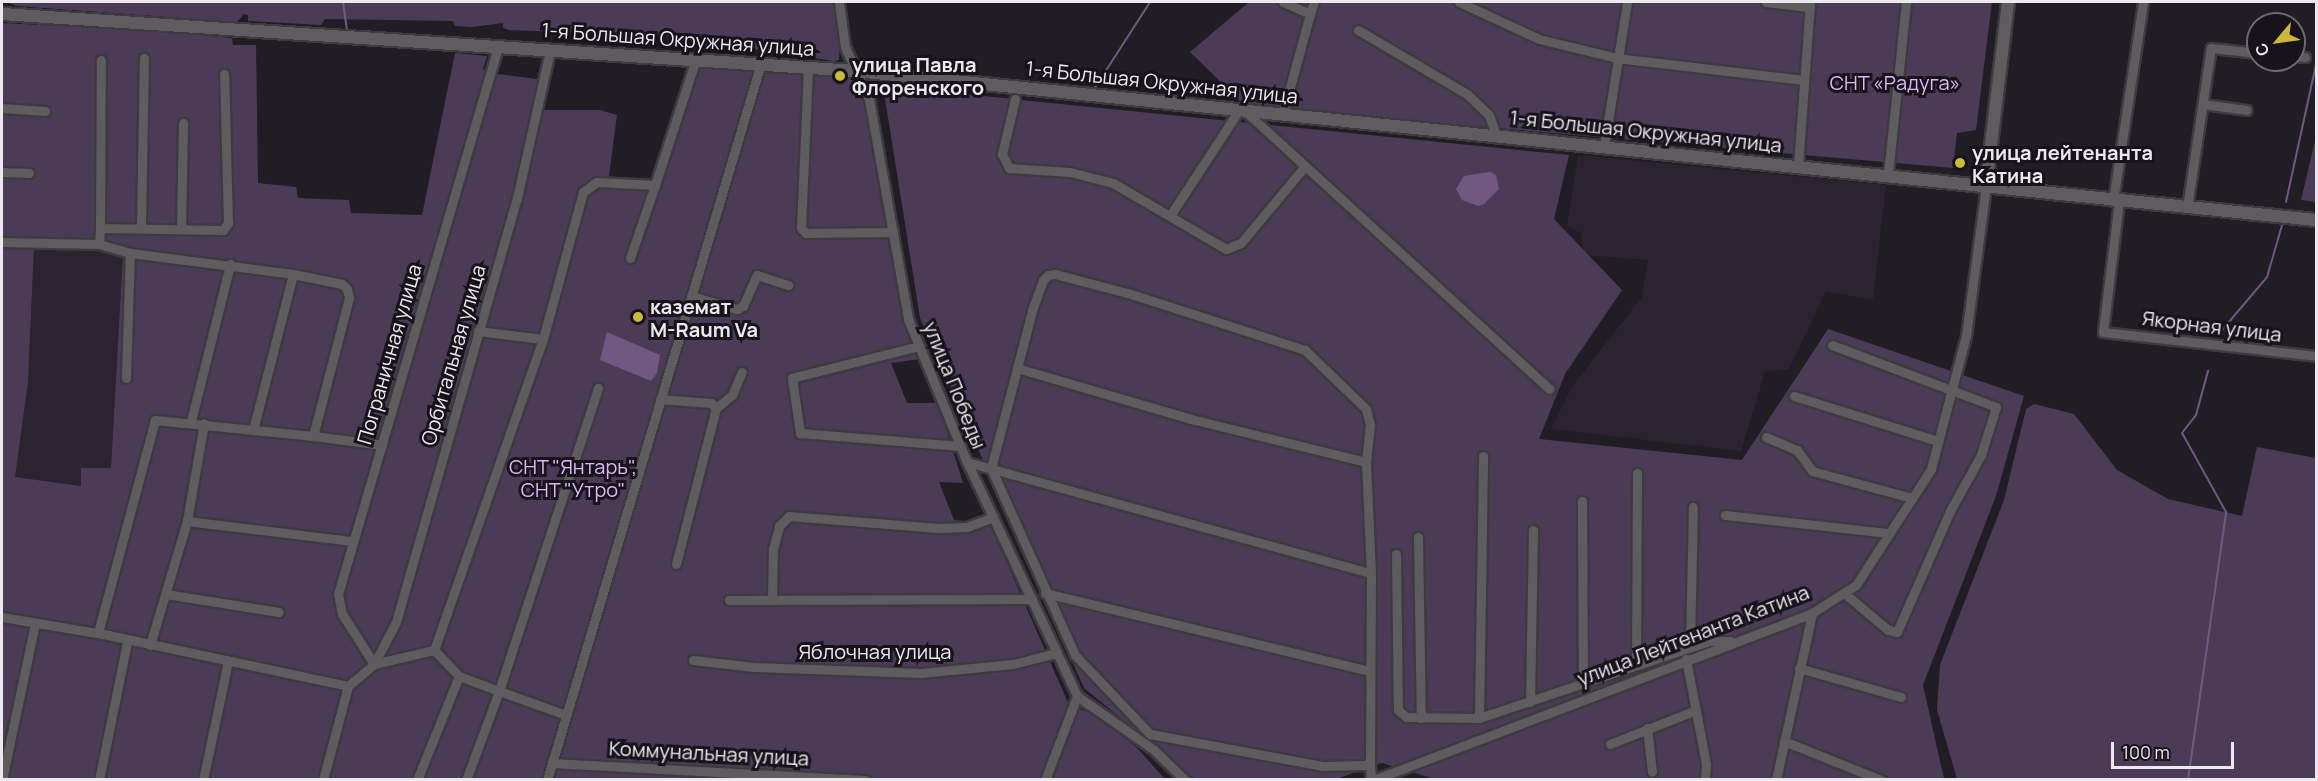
<!DOCTYPE html>
<meta charset="utf-8">
<style>
body{margin:0}
#map{position:relative;width:2318px;height:781px;overflow:hidden;background:#211d24;font-family:Manrope,sans-serif}
div>[style]{position:absolute}
[style*='--x']{left:calc(var(--x)*1px);top:calc(var(--y)*1px);width:calc(var(--w)*1px);rotate:calc(var(--a)*1deg)}
.built>*{inset:0;background:#2b2330}
.green>*{inset:0;background:#4c3b57}
.water>*{inset:0;background:#715882}
.stream>*{height:2px;margin:-1px;padding:0 1px;transform-origin:1px;border-radius:1px;background:#715882}
.roads{filter:drop-shadow(2px 0 #3d3a40) drop-shadow(-2px 0 #3d3a40) drop-shadow(0 2px #3d3a40) drop-shadow(0 -2px #3d3a40)}
.minor>*{height:9px;margin:-4.5px;padding:0 4.5px;transform-origin:4.5px;border-radius:4.5px;background:#5f5c60}
.tertiary>*{height:12px;margin:-6px;padding:0 6px;transform-origin:6px;border-radius:6px;background:#5f5c60}
.dots>*{width:16px;height:16px;translate:-50% -50%;box-sizing:border-box;border:3px solid #18131b;border-radius:50%}
span{translate:-50% -50%;white-space:nowrap;text-align:center;line-height:1.15;-webkit-text-stroke:6px #18131b;paint-order:stroke}
.street-label{font-size:20px;color:#ece9ee}
.poi-label{font-size:20px;color:#ece9ee;font-weight:700}
.left{translate:0 -50%;text-align:left}
.park-label{font-size:20px;color:#deb7fa}
.frame{position:absolute;inset:0;border:3px solid #ece9ee;pointer-events:none}
.north{position:absolute;left:2246px;top:12px;width:60px;height:60px;box-sizing:border-box;background:#18131b;border:2px solid #6d696f;border-radius:50%;rotate:241deg;font-size:16px;font-weight:700;line-height:24px;text-align:center;color:#ece9ee}
.north::after{content:'';display:block;margin:auto;width:21px;height:27px;background:#ccb939;clip-path:polygon(50% 0,100% 100%,50% 72%,0 100%)}
.scale{position:absolute;left:2111px;top:742px;width:123px;height:27px;box-sizing:border-box;border:3px solid #ece9ee;border-top:0;padding-left:8px;font-size:18px;line-height:21px;white-space:nowrap;color:#ece9ee;-webkit-text-stroke:4px #18131b;paint-order:stroke}
</style>
<div id="map">
<div class="built">
<div style="clip-path:polygon(1578px 155px,1886px 185px,1873px 300px,1826px 291px,1789px 369px,1765px 372px,1741px 451px,1551px 429px,1572px 387px,1642px 297px,1648px 260px,1583px 255px,1581px 233px,1567px 226px)"></div>
<div style="clip-path:polygon(34px 246px,123px 253px,111px 469px,82px 486px,14px 477px,28px 382px)"></div>
</div>
<div class="green">
<div style="clip-path:polygon(7px 2px,837px 2px,840px 41px,839px 60px,834px 61px,665px 36px,509px 30px,503px 28px,503px 23px,472px 27px,455px 26px,453px 21px,325px 19px,321px 25px,248px 21px,248px 15px,244px 14px,237px 22px,16px 6px)"></div>
<div style="clip-path:polygon(1249px 2px,1992px 2px,1976px 130px,1957px 133px,1953px 168px,1245px 106px,1190px 52px)"></div>
<div style="clip-path:polygon(evenodd,2px 23px,144px 30px,232px 38px,233px 45px,256px 45px,258px 183px,296px 187px,298px 198px,349px 200px,351px 213px,422px 215px,455px 53px,487px 56px,483px 69px,498px 74px,544px 80px,539px 110px,600px 110px,617px 115px,609px 176px,658px 187px,689px 71px,718px 65px,770px 68px,861px 80px,920px 359px,891px 363px,907px 403px,938px 403px,963px 483px,939px 482px,954px 520px,988px 523px,993px 531px,1069px 705px,1098px 716px,1137px 748px,1165px 779px,2px 779px,2px 23px,34px 246px,123px 253px,111px 468px,81px 468px,81px 486px,15px 477px,28px 382px,34px 246px)"></div>
<div style="clip-path:polygon(883px 86px,1569px 155px,1554px 219px,1622px 290px,1565px 374px,1539px 439px,1742px 460px,1828px 329px,2024px 396px,1996px 496px,1923px 685px,1944px 779px,1438px 780px,1382px 763px,1336px 779px,1195px 779px,1084px 688px,920px 318px)"></div>
<div style="clip-path:polygon(2316px 137px,2316px 202px,2301px 200px)"></div>
<div style="clip-path:polygon(2034px 404px,2074px 414px,2117px 470px,2168px 499px,2242px 516px,2257px 447px,2316px 458px,2316px 779px,1957px 779px,1937px 710px,1940px 665px,2004px 500px,2026px 409px)"></div>
</div>
<div class="water">
<div style="clip-path:polygon(1490px 172px,1496px 175px,1499px 189px,1484px 204px,1478px 206px,1462px 200px,1456px 189px,1464px 176px)"></div>
<div style="clip-path:polygon(607px 332px,660px 355px,657px 373px,651px 381px,600px 360px)"></div>
</div>
<div class="stream">
<div style="--x:343;--y:2;--w:27;--a:82"></div>
<div style="--x:1094;--y:89;--w:103;--a:-57.2"></div>
<div style="--x:2286;--y:202;--w:141;--a:-77.7"></div>
<div style="--x:2217;--y:336;--w:77;--a:-49.7"></div>
<div style="--x:2267;--y:277;--w:57;--a:-73.8"></div>
<div style="--x:2188;--y:780;--w:271;--a:-81.9"></div>
<div style="--x:2226;--y:512;--w:90;--a:-119.1"></div>
<div style="--x:2182;--y:433;--w:23;--a:-52"></div>
<div style="--x:2196;--y:415;--w:46;--a:-74.7"></div>
</div>
<div class="roads">
<div class="minor">
<div style="--x:839;--y:2;--w:45;--a:82.4"></div>
<div style="--x:845;--y:47;--w:57;--a:65.2"></div>
<div style="--x:869;--y:99;--w:223;--a:79.9"></div>
<div style="--x:908;--y:319;--w:155;--a:67.6"></div>
<div style="--x:967;--y:462;--w:259;--a:64.8"></div>
<div style="--x:1077;--y:696;--w:94;--a:35"></div>
<div style="--x:1154;--y:750;--w:43;--a:44.1"></div>
<div style="--x:1283;--y:2;--w:30;--a:24"></div>
<div style="--x:1310;--y:14;--w:103;--a:105.3"></div>
<div style="--x:1459;--y:2;--w:88;--a:24.8"></div>
<div style="--x:1539;--y:39;--w:80;--a:13.7"></div>
<div style="--x:1617;--y:58;--w:188;--a:6.7"></div>
<div style="--x:1766;--y:2;--w:43;--a:6.6"></div>
<div style="--x:1310;--y:14;--w:13;--a:-72"></div>
<div style="--x:1358;--y:30;--w:126;--a:30.4"></div>
<div style="--x:1467;--y:94;--w:30;--a:44"></div>
<div style="--x:1489;--y:115;--w:21;--a:71"></div>
<div style="--x:2294;--y:56;--w:11;--a:5"></div>
<div style="--x:808;--y:68;--w:160;--a:92.5"></div>
<div style="--x:801;--y:228;--w:7;--a:45"></div>
<div style="--x:806;--y:233;--w:87;--a:-0.7"></div>
<div style="--x:1015;--y:99;--w:57;--a:103.3"></div>
<div style="--x:1002;--y:154;--w:16;--a:63"></div>
<div style="--x:1009;--y:168;--w:61;--a:3.8"></div>
<div style="--x:1070;--y:172;--w:44;--a:14.3"></div>
<div style="--x:1113;--y:183;--w:131;--a:30.3"></div>
<div style="--x:1226;--y:249;--w:16;--a:-22"></div>
<div style="--x:1241;--y:243;--w:100;--a:-50.3"></div>
<div style="--x:2203;--y:104;--w:44;--a:7.8"></div>
<div style="--x:2;--y:108;--w:43;--a:4"></div>
<div style="--x:1245;--y:111;--w:412;--a:42.4"></div>
<div style="--x:1604;--y:146;--w:146;--a:-80.9"></div>
<div style="--x:1798;--y:166;--w:164;--a:-85.8"></div>
<div style="--x:2;--y:172;--w:27;--a:2"></div>
<div style="--x:1888;--y:174;--w:173;--a:-84"></div>
<div style="--x:2113;--y:201;--w:201;--a:-81.4"></div>
<div style="--x:2119;--y:201;--w:132;--a:97"></div>
<div style="--x:2103;--y:332;--w:214;--a:6.4"></div>
<div style="--x:2187;--y:208;--w:162;--a:-81.5"></div>
<div style="--x:2211;--y:48;--w:47;--a:6.1"></div>
<div style="--x:1171;--y:214;--w:124;--a:-56.8"></div>
<div style="--x:141;--y:227;--w:169;--a:-89"></div>
<div style="--x:100;--y:228;--w:168;--a:-89.7"></div>
<div style="--x:181;--y:229;--w:106;--a:-88.9"></div>
<div style="--x:2;--y:242;--w:97;--a:1.2"></div>
<div style="--x:99;--y:244;--w:32;--a:16"></div>
<div style="--x:130;--y:253;--w:164;--a:7.3"></div>
<div style="--x:293;--y:274;--w:50;--a:11.5"></div>
<div style="--x:342;--y:284;--w:7;--a:45"></div>
<div style="--x:347;--y:289;--w:9;--a:77"></div>
<div style="--x:349;--y:298;--w:143;--a:104.6"></div>
<div style="--x:313;--y:436;--w:159;--a:-174.2"></div>
<div style="--x:155;--y:420;--w:220;--a:105"></div>
<div style="--x:99;--y:244;--w:16;--a:-86"></div>
<div style="--x:100;--y:228;--w:123;--a:0.9"></div>
<div style="--x:223;--y:230;--w:9;--a:-54"></div>
<div style="--x:228;--y:223;--w:149;--a:-91.5"></div>
<div style="--x:630;--y:258;--w:77;--a:-71.1"></div>
<div style="--x:691;--y:296;--w:48;--a:15.8"></div>
<div style="--x:737;--y:309;--w:7;--a:-27"></div>
<div style="--x:743;--y:306;--w:34;--a:-66"></div>
<div style="--x:757;--y:275;--w:33;--a:18"></div>
<div style="--x:478;--y:331;--w:65;--a:7"></div>
<div style="--x:1832;--y:345;--w:175;--a:20.7"></div>
<div style="--x:1996;--y:407;--w:50;--a:107.4"></div>
<div style="--x:1981;--y:455;--w:64;--a:119"></div>
<div style="--x:1950;--y:511;--w:132;--a:113.7"></div>
<div style="--x:1897;--y:632;--w:9;--a:-167"></div>
<div style="--x:1888;--y:630;--w:57;--a:-139.9"></div>
<div style="--x:919;--y:346;--w:131;--a:165.9"></div>
<div style="--x:792;--y:378;--w:56;--a:81.7"></div>
<div style="--x:800;--y:433;--w:161;--a:4.6"></div>
<div style="--x:1017;--y:368;--w:181;--a:16.3"></div>
<div style="--x:1191;--y:419;--w:180;--a:13.8"></div>
<div style="--x:126;--y:378;--w:125;--a:-88.2"></div>
<div style="--x:1794;--y:396;--w:151;--a:17.4"></div>
<div style="--x:660;--y:399;--w:51;--a:4.5"></div>
<div style="--x:711;--y:403;--w:7;--a:45"></div>
<div style="--x:191;--y:421;--w:162;--a:-76"></div>
<div style="--x:253;--y:430;--w:161;--a:-75.6"></div>
<div style="--x:313;--y:436;--w:70;--a:7.4"></div>
<div style="--x:1766;--y:437;--w:34;--a:23"></div>
<div style="--x:1797;--y:450;--w:26;--a:54"></div>
<div style="--x:1812;--y:471;--w:104;--a:15.1"></div>
<div style="--x:967;--y:462;--w:419;--a:15.4"></div>
<div style="--x:1582;--y:501;--w:181;--a:89.7"></div>
<div style="--x:1725;--y:515;--w:165;--a:6.3"></div>
<div style="--x:187;--y:521;--w:99;--a:-80.2"></div>
<div style="--x:1418;--y:537;--w:181;--a:89.1"></div>
<div style="--x:1396;--y:554;--w:156;--a:89.3"></div>
<div style="--x:1398;--y:710;--w:11;--a:41"></div>
<div style="--x:1406;--y:717;--w:73;--a:0.8"></div>
<div style="--x:1479;--y:718;--w:243;--a:-18.5"></div>
<div style="--x:1709;--y:641;--w:21;--a:0"></div>
<div style="--x:676;--y:564;--w:161;--a:-75.6"></div>
<div style="--x:716;--y:408;--w:21;--a:-39"></div>
<div style="--x:732;--y:395;--w:25;--a:-67"></div>
<div style="--x:1045;--y:593;--w:333;--a:13.5"></div>
<div style="--x:166;--y:594;--w:114;--a:9.1"></div>
<div style="--x:729;--y:600;--w:303;--a:-0.2"></div>
<div style="--x:772;--y:600;--w:51;--a:-88.9"></div>
<div style="--x:773;--y:549;--w:24;--a:-75"></div>
<div style="--x:779;--y:526;--w:14;--a:-45"></div>
<div style="--x:789;--y:516;--w:149;--a:4.6"></div>
<div style="--x:938;--y:528;--w:29;--a:-2"></div>
<div style="--x:967;--y:527;--w:28;--a:-21"></div>
<div style="--x:2;--y:617;--w:108;--a:9.6"></div>
<div style="--x:108;--y:635;--w:245;--a:12"></div>
<div style="--x:348;--y:686;--w:34;--a:-40"></div>
<div style="--x:374;--y:664;--w:62;--a:-13.1"></div>
<div style="--x:434;--y:650;--w:36;--a:46"></div>
<div style="--x:150;--y:645;--w:129;--a:-73.4"></div>
<div style="--x:187;--y:521;--w:167;--a:6.9"></div>
<div style="--x:1690;--y:647;--w:140;--a:-88.8"></div>
<div style="--x:434;--y:650;--w:330;--a:-70.7"></div>
<div style="--x:543;--y:339;--w:152;--a:-74.8"></div>
<div style="--x:583;--y:192;--w:17;--a:-36"></div>
<div style="--x:597;--y:182;--w:58;--a:3"></div>
<div style="--x:655;--y:185;--w:133;--a:-72"></div>
<div style="--x:1686;--y:659;--w:107;--a:79.2"></div>
<div style="--x:1706;--y:764;--w:16;--a:94"></div>
<div style="--x:693;--y:660;--w:61;--a:6.5"></div>
<div style="--x:754;--y:667;--w:167;--a:2.1"></div>
<div style="--x:921;--y:673;--w:92;--a:-5.6"></div>
<div style="--x:1013;--y:664;--w:44;--a:-14.3"></div>
<div style="--x:374;--y:664;--w:59;--a:-122.6"></div>
<div style="--x:342;--y:614;--w:20;--a:-101"></div>
<div style="--x:338;--y:594;--w:570;--a:-73.7"></div>
<div style="--x:374;--y:664;--w:47;--a:-62.4"></div>
<div style="--x:396;--y:622;--w:44;--a:-74.1"></div>
<div style="--x:408;--y:580;--w:397;--a:-74.1"></div>
<div style="--x:517;--y:198;--w:152;--a:-77.4"></div>
<div style="--x:1636;--y:665;--w:192;--a:-89.7"></div>
<div style="--x:1799;--y:668;--w:106;--a:15.9"></div>
<div style="--x:1530;--y:702;--w:172;--a:-89"></div>
<div style="--x:566;--y:715;--w:71;--a:-160.3"></div>
<div style="--x:499;--y:691;--w:319;--a:-71.9"></div>
<div style="--x:1479;--y:718;--w:262;--a:-89.1"></div>
<div style="--x:1647;--y:728;--w:44;--a:83.5"></div>
<div style="--x:1784;--y:741;--w:105;--a:21.9"></div>
<div style="--x:1610;--y:744;--w:92;--a:-21.6"></div>
<div style="--x:552;--y:763;--w:313;--a:3.1"></div>
<div style="--x:1370;--y:765;--w:192;--a:-89.7"></div>
<div style="--x:1371;--y:573;--w:111;--a:-92.6"></div>
<div style="--x:1366;--y:462;--w:37;--a:-84"></div>
<div style="--x:1370;--y:425;--w:16;--a:-104"></div>
<div style="--x:1366;--y:409;--w:85;--a:-136"></div>
<div style="--x:1305;--y:350;--w:187;--a:-162.2"></div>
<div style="--x:1127;--y:293;--w:74;--a:-165.2"></div>
<div style="--x:1055;--y:274;--w:7;--a:172"></div>
<div style="--x:1048;--y:275;--w:7;--a:135"></div>
<div style="--x:1043;--y:280;--w:29;--a:110"></div>
<div style="--x:1033;--y:307;--w:166;--a:104.6"></div>
<div style="--x:991;--y:468;--w:205;--a:65.8"></div>
<div style="--x:1075;--y:655;--w:109;--a:46.5"></div>
<div style="--x:1150;--y:734;--w:175;--a:10.5"></div>
<div style="--x:1322;--y:766;--w:48;--a:-1.2"></div>
<div style="--x:1370;--y:765;--w:15;--a:86"></div>
<div style="--x:2;--y:780;--w:159;--a:-78.1"></div>
<div style="--x:99;--y:780;--w:141;--a:-78.5"></div>
<div style="--x:203;--y:780;--w:122;--a:-78.1"></div>
<div style="--x:323;--y:780;--w:97;--a:-75.1"></div>
<div style="--x:417;--y:780;--w:112;--a:-68"></div>
<div style="--x:459;--y:676;--w:43;--a:20.6"></div>
<div style="--x:499;--y:691;--w:95;--a:110.3"></div>
<div style="--x:547;--y:780;--w:748;--a:-73.38"></div>
<div style="--x:1045;--y:780;--w:90;--a:-69.1"></div>
<div style="--x:1373;--y:780;--w:470;--a:-20.8"></div>
<div style="--x:1812;--y:613;--w:52;--a:-32.5"></div>
<div style="--x:1856;--y:585;--w:138;--a:-57.1"></div>
<div style="--x:1931;--y:469;--w:138;--a:-75.3"></div>
<div style="--x:1966;--y:336;--w:150;--a:-82.4"></div>
<div style="--x:1776;--y:780;--w:171;--a:-77.8"></div>
</div>
<div class="tertiary">
<div style="--x:2;--y:14;--w:856;--a:3.82"></div>
<div style="--x:856;--y:71;--w:1468;--a:5.83"></div>
<div style="--x:1986;--y:187;--w:186;--a:-83.2"></div>
</div>
</div>
<div class="dots">
<div style="left:840px;top:76px;background:#ccb939"></div>
<div style="left:1960px;top:163px;background:#ccb939"></div>
<div style="left:638px;top:317px;background:#ccb939"></div>
</div>
<div class="street-label">
<span style="left:678px;top:39px;rotate:4deg">1-я Большая Окружная улица</span>
<span style="left:1162px;top:82px;rotate:6deg">1-я Большая Окружная улица</span>
<span style="left:1646px;top:131px;rotate:6deg">1-я Большая Окружная улица</span>
<span style="left:2212px;top:326px;rotate:7deg">Якорная улица</span>
<span style="left:389px;top:354px;rotate:-74deg">Пограничная улица</span>
<span style="left:453px;top:355px;rotate:-74deg">Орбитальная улица</span>
<span style="left:955px;top:385px;rotate:68deg">улица Победы</span>
<span style="left:1693px;top:635px;rotate:-21deg">улица Лейтенанта Катина</span>
<span style="left:875px;top:651px">Яблочная улица</span>
<span style="left:709px;top:753px;rotate:3deg">Коммунальная улица</span>
</div>
<div class="poi-label">
<span class="left" style="left:852px;top:76px">улица Павла<br>Флоренского</span>
<span class="left" style="left:1972px;top:164px">улица лейтенанта<br>Катина</span>
<span class="left" style="left:650px;top:318px">каземат<br>M-Raum Va</span>
</div>
<div class="park-label">
<span style="left:1895px;top:82px">СНТ «Радуга»</span>
<span style="left:573px;top:478px">СНТ "Янтарь",<br>СНТ "Утро"</span>
</div>
<div class="frame"></div>
<div class="north">С</div>
<div class="scale">100 m</div>
</div>
